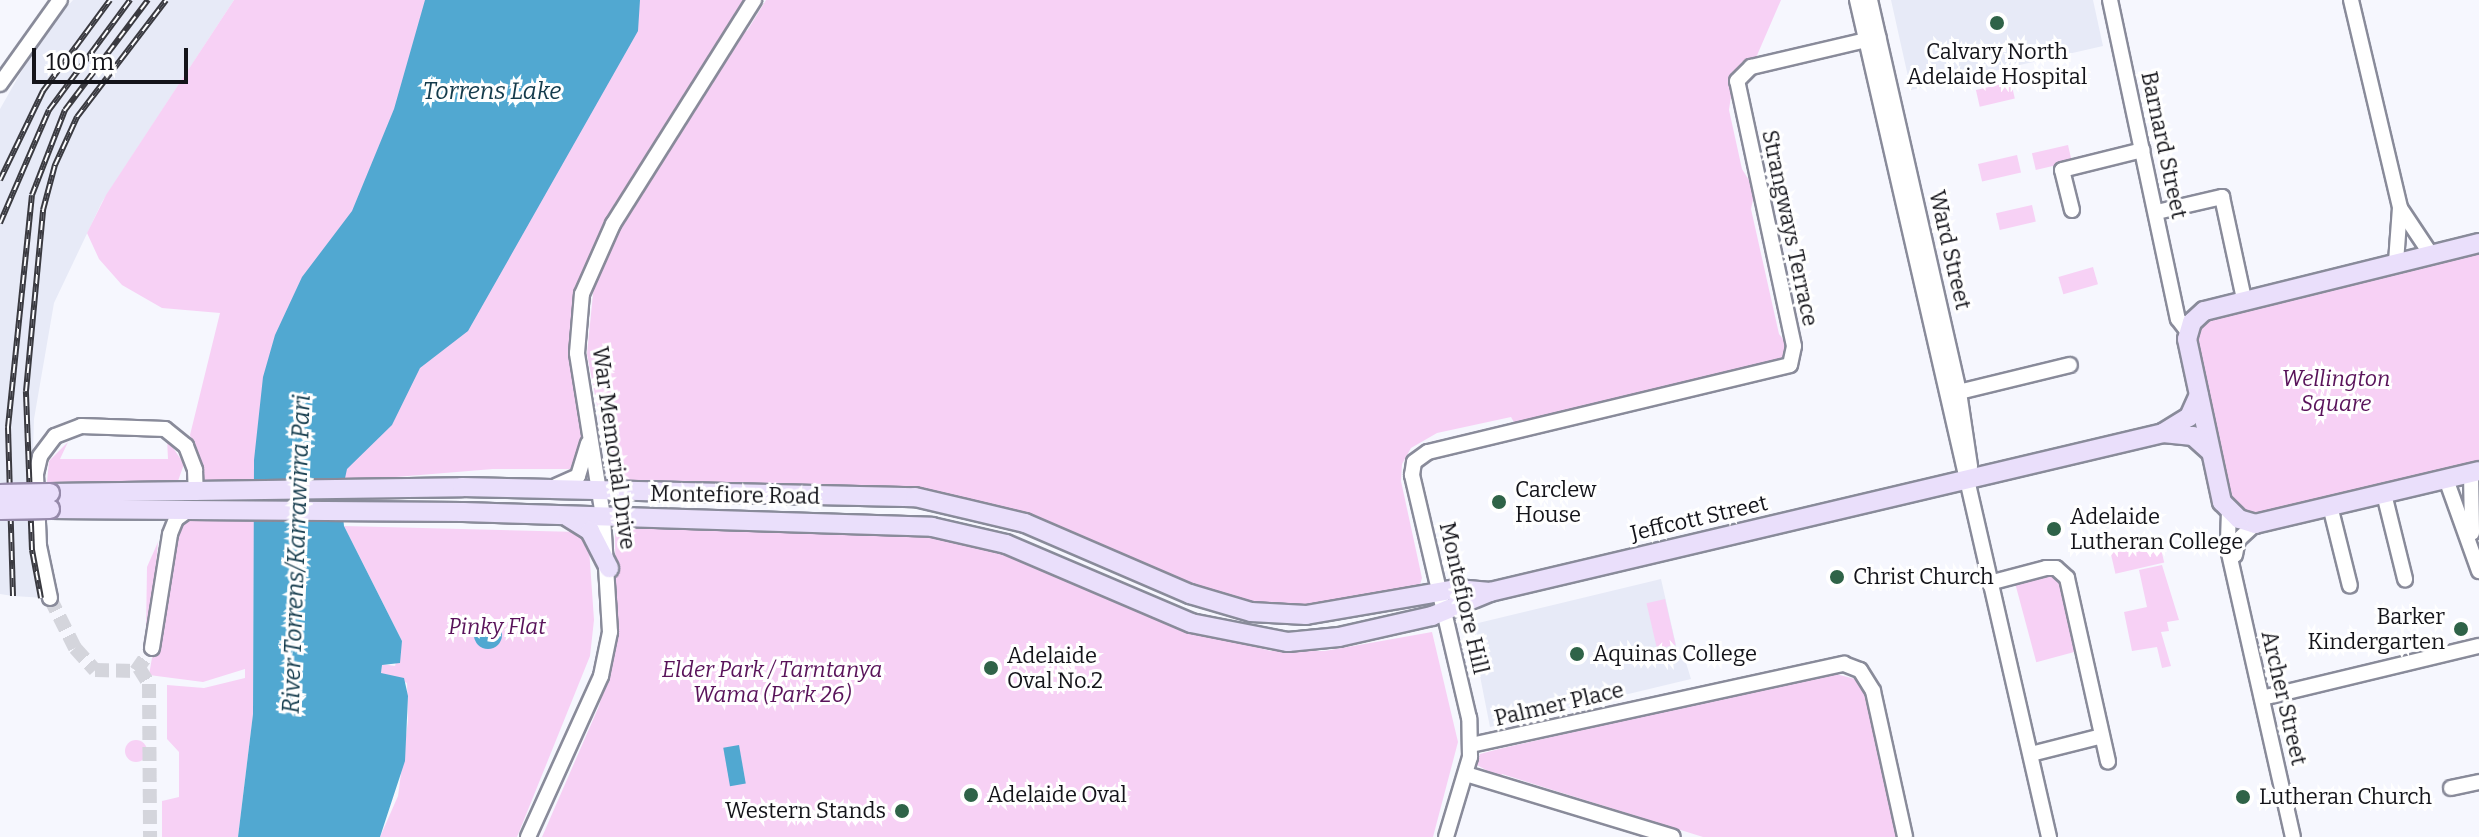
<!DOCTYPE html>
<style>
body{margin:0}
#map{position:relative;width:2479px;height:837px;overflow:hidden;background:#f6f7fe;font-family:Bitter,serif}
div>[style]{position:absolute}
[style*='--x']{left:calc(var(--x)*1px);top:calc(var(--y)*1px);width:calc(var(--w)*1px);rotate:calc(var(--a)*1deg)}
.built>*{inset:0;background:#e7eaf7}
.green>*{inset:0;background:#f7d1f5;transform-origin:0 0}
.round{border-radius:50%}
.water>*{inset:0;background:#51a8d1;transform-origin:0 0}
.minor-tunnel>*{height:14px;margin-top:-7px;transform-origin:0;background:repeating-linear-gradient(90deg,#d4d5dc 0 14px,transparent 0 21px)}
.roads{filter:drop-shadow(2px 0 #898b9a) drop-shadow(-2px 0 #898b9a) drop-shadow(0 2px #898b9a) drop-shadow(0 -2px #898b9a)}
.minor>*{height:14px;margin:-7px;padding:0 7px;transform-origin:7px;border-radius:7px;background:#fff}
.major>*{height:18px;margin:-9px;padding:0 9px;transform-origin:9px;border-radius:9px;background:#eadffb}
.rail>*{height:6px;margin-top:-3px;transform-origin:0;background:repeating-linear-gradient(90deg,#fff 0 9px,#3a3a40 0 18px);box-sizing:border-box;border-block:2px solid #3a3a40}
.bridges{filter:drop-shadow(2px 0 #968aaa) drop-shadow(-2px 0 #968aaa) drop-shadow(0 2px #968aaa) drop-shadow(0 -2px #968aaa)}
.major-bridge>*{height:18px;margin:-9px;padding:0 9px;transform-origin:9px;border-radius:9px;background:#eadffb}
.dots>*{width:22px;height:22px;translate:-50% -50%;box-sizing:border-box;border:4px solid #fff;border-radius:50%}
span{translate:-50% -50%;white-space:nowrap;text-align:center;line-height:1.15;-webkit-text-stroke:6px #fff;paint-order:stroke}
.poi-label{font-size:22px;color:#14141a}
.left{translate:0 -50%;text-align:left}
.right{translate:-100% -50%;text-align:right}
.street-label{font-size:22px;color:#14141a}
.park-label{font-size:22px;color:#59135a;font-style:italic}
.water-label{font-size:24px;color:#143b4c;font-style:italic}
.scale{position:absolute;left:32px;top:48px;width:156px;height:36px;box-sizing:border-box;border:4px solid #14141a;border-top:0;padding-left:10px;font-size:24px;line-height:28px;white-space:nowrap;color:#14141a;-webkit-text-stroke:6px #fff;paint-order:stroke}
</style>
<div id="map">
<div class="built">
<div style="clip-path:polygon(73px 0,234px 0,102px 202px,54px 303px,34px 419px,32px 480px,45px 598px,13px 596px,0 594px,0 109px,41px 37px)"></div>
<div style="clip-path:polygon(1891px 0,2093px 0,2103px 46px,1911px 90px)"></div>
<div style="clip-path:polygon(1661px 579px,1678px 654px,1683px 653px,1691px 679px,1490px 727px,1470px 625px)"></div>
</div>
<div class="green">
<div style="clip-path:polygon(234px 0,745px 0,584px 269px,571px 337px,582px 446px,578px 469px,493px 469px,323px 483px,207px 482px,202px 477px,190px 435px,220px 313px,162px 308px,122px 285px,99px 259px,87px 233px,106px 195px)"></div>
<div style="clip-path:polygon(766px 0,1781px 0,1755px 60px,1734px 74px,1729px 110px,1742px 169px,1755px 190px,1751px 209px,1779px 334px,1790px 348px,1786px 362px,1516px 426px,1511px 417px,1437px 433px,1411px 448px,1402px 464px,1401px 481px,1422px 578px,1418px 592px,1352px 605px,1239px 607px,987px 507px,612px 482px,587px 354px,596px 264px,741px 27px,747px 31px)"></div>
<div style="left:2011px;top:82px;width:17px;height:36px;rotate:77deg"></div>
<div style="left:2068px;top:145px;width:17px;height:37px;rotate:77deg"></div>
<div style="left:2017px;top:155px;width:18px;height:40px;rotate:77deg"></div>
<div style="left:2032px;top:205px;width:17px;height:37px;rotate:77deg"></div>
<div style="clip-path:polygon(2479px 252px,2479px 468px,2252px 518px,2231px 501px,2196px 343px,2205px 320px)"></div>
<div style="left:2093px;top:267px;width:18px;height:36px;rotate:74deg"></div>
<div style="clip-path:polygon(167px 439px,184px 464px,178px 481px,47px 482px,49px 461px,68px 442px,60px 459px,168px 459px)"></div>
<div style="clip-path:polygon(254px 512px,253px 714px,238px 837px,162px 837px,162px 801px,179px 797px,179px 752px,167px 739px,167px 685px,204px 688px,245px 678px,245px 669px,203px 682px,149px 675px,176px 519px)"></div>
<div style="clip-path:polygon(627px 524px,923px 534px,990px 547px,1183px 629px,1271px 651px,1325px 651px,1432px 632px,1458px 742px,1433px 837px,542px 837px,599px 706px,616px 641px,615px 533px,625px 533px)"></div>
<div style="clip-path:polygon(344px 526px,579px 532px,589px 548px,594px 620px,590px 656px,517px 837px,380px 837px,398px 796px,408px 721px,407px 683px,381px 674px,382px 664px,395px 666px,402px 641px)"></div>
<div style="left:2159px;top:540px;width:23px;height:50px;rotate:77deg"></div>
<div style="clip-path:polygon(158px 542px,152px 610px,146px 631px,147px 567px)"></div>
<div style="clip-path:polygon(2162px 565px,2179px 620px,2167px 622px,2169px 631px,2161px 632px,2171px 666px,2162px 668px,2157px 647px,2132px 651px,2124px 612px,2147px 607px,2139px 570px)"></div>
<div style="left:2060px;top:573px;width:80px;height:46px;rotate:75deg"></div>
<div style="left:1665px;top:599px;width:47px;height:19px;rotate:77deg"></div>
<div style="clip-path:polygon(1832px 673px,1855px 679px,1867px 694px,1899px 837px,1703px 837px,1502px 774px,1500px 778px,1477px 765px,1480px 754px,1499px 749px)"></div>
<div class="round" style="left:125px;top:740px;width:22px;height:22px"></div>
</div>
<div class="water">
<div style="clip-path:polygon(425px 0,640px 0,638px 31px,468px 331px,420px 368px,392px 425px,347px 469px,341px 497px,344px 526px,402px 641px,400px 663px,382px 665px,381px 673px,404px 678px,408px 696px,405px 761px,380px 837px,238px 837px,253px 714px,254px 460px,263px 377px,275px 335px,302px 277px,352px 211px,394px 109px)"></div>
<div class="round" style="left:474px;top:621px;width:28px;height:28px"></div>
<div style="left:739px;top:745px;width:39px;height:16px;rotate:80deg"></div>
</div>
<div class="minor-tunnel">
<div style="--x:50;--y:598;--w:56;--a:63.4"></div>
<div style="--x:75;--y:648;--w:30;--a:48"></div>
<div style="--x:95;--y:670;--w:41;--a:1.4"></div>
<div style="--x:136;--y:671;--w:28;--a:-55"></div>
<div style="--x:139;--y:668;--w:19;--a:58"></div>
<div style="--x:149;--y:684;--w:153;--a:89.6"></div>
</div>
<div class="roads">
<div class="minor">
<div style="--x:1857;--y:0;--w:859;--a:77.08"></div>
<div style="--x:1870;--y:0;--w:402;--a:77.2"></div>
<div style="--x:1959;--y:392;--w:75;--a:81.5"></div>
<div style="--x:2110;--y:0;--w:326;--a:78"></div>
<div style="--x:2178;--y:319;--w:16;--a:52"></div>
<div style="--x:2351;--y:0;--w:214;--a:76.7"></div>
<div style="--x:0;--y:84;--w:103;--a:-54.5"></div>
<div style="--x:2072;--y:210;--w:41;--a:-104"></div>
<div style="--x:2062;--y:170;--w:83;--a:-13.9"></div>
<div style="--x:2157;--y:212;--w:67;--a:-13"></div>
<div style="--x:2222;--y:197;--w:104;--a:77.8"></div>
<div style="--x:2396;--y:262;--w:54;--a:-85.8"></div>
<div style="--x:2400;--y:208;--w:54;--a:56.3"></div>
<div style="--x:1959;--y:392;--w:114;--a:-13.7"></div>
<div style="--x:2471;--y:473;--w:60;--a:89"></div>
<div style="--x:2446;--y:479;--w:98;--a:70.3"></div>
<div style="--x:556;--y:486;--w:24;--a:-24"></div>
<div style="--x:578;--y:476;--w:34;--a:-73"></div>
<div style="--x:2384;--y:494;--w:88;--a:76.1"></div>
<div style="--x:2330;--y:506;--w:82;--a:76"></div>
<div style="--x:2229;--y:511;--w:38;--a:92"></div>
<div style="--x:2228;--y:549;--w:295;--a:77.3"></div>
<div style="--x:2235;--y:555;--w:15;--a:-79"></div>
<div style="--x:2238;--y:540;--w:23;--a:-43"></div>
<div style="--x:1993;--y:582;--w:55;--a:-14.8"></div>
<div style="--x:2046;--y:568;--w:10;--a:0"></div>
<div style="--x:2056;--y:568;--w:15;--a:42"></div>
<div style="--x:2067;--y:578;--w:188;--a:77.4"></div>
<div style="--x:50;--y:598;--w:53;--a:-101.9"></div>
<div style="--x:39;--y:546;--w:72;--a:-92.4"></div>
<div style="--x:36;--y:474;--w:18;--a:-77"></div>
<div style="--x:40;--y:456;--w:25;--a:-53"></div>
<div style="--x:55;--y:436;--w:28;--a:-21"></div>
<div style="--x:81;--y:426;--w:84;--a:2"></div>
<div style="--x:165;--y:429;--w:27;--a:39"></div>
<div style="--x:186;--y:446;--w:26;--a:69"></div>
<div style="--x:195;--y:470;--w:23;--a:88"></div>
<div style="--x:152;--y:648;--w:115;--a:-81"></div>
<div style="--x:170;--y:534;--w:16;--a:-68"></div>
<div style="--x:176;--y:519;--w:14;--a:-36"></div>
<div style="--x:2262;--y:698;--w:223;--a:-13.5"></div>
<div style="--x:1471;--y:745;--w:382;--a:-12.3"></div>
<div style="--x:1844;--y:664;--w:17;--a:21"></div>
<div style="--x:1860;--y:670;--w:25;--a:58"></div>
<div style="--x:1873;--y:691;--w:149;--a:77.6"></div>
<div style="--x:2031;--y:754;--w:73;--a:-14.2"></div>
<div style="--x:1466;--y:774;--w:216;--a:16.9"></div>
<div style="--x:2451;--y:788;--w:29;--a:-12"></div>
<div style="--x:528;--y:837;--w:177;--a:-65.6"></div>
<div style="--x:601;--y:676;--w:45;--a:-78.4"></div>
<div style="--x:610;--y:632;--w:116;--a:-93.5"></div>
<div style="--x:603;--y:516;--w:165;--a:-99.1"></div>
<div style="--x:577;--y:353;--w:59;--a:-85.2"></div>
<div style="--x:582;--y:294;--w:77;--a:-66.1"></div>
<div style="--x:613;--y:224;--w:265;--a:-57.8"></div>
<div style="--x:1446;--y:837;--w:84;--a:-73.3"></div>
<div style="--x:1470;--y:757;--w:39;--a:-91"></div>
<div style="--x:1469;--y:718;--w:250;--a:-103.2"></div>
<div style="--x:1412;--y:475;--w:13;--a:-81"></div>
<div style="--x:1414;--y:462;--w:17;--a:-36"></div>
<div style="--x:1428;--y:452;--w:372;--a:-13.5"></div>
<div style="--x:1790;--y:365;--w:19;--a:-78"></div>
<div style="--x:1794;--y:346;--w:271;--a:-102.1"></div>
<div style="--x:1737;--y:81;--w:20;--a:-45"></div>
<div style="--x:1751;--y:67;--w:131;--a:-13.2"></div>
</div>
<div class="major">
<div style="--x:2479;--y:243;--w:283;--a:166.1"></div>
<div style="--x:2204;--y:311;--w:16;--a:137"></div>
<div style="--x:2192;--y:322;--w:18;--a:106"></div>
<div style="--x:2187;--y:339;--w:167;--a:77.9"></div>
<div style="--x:2222;--y:502;--w:24;--a:45"></div>
<div style="--x:2239;--y:519;--w:17;--a:17"></div>
<div style="--x:2255;--y:524;--w:230;--a:-13.3"></div>
<div style="--x:2163;--y:433;--w:31;--a:-32"></div>
<div style="--x:2189;--y:417;--w:24;--a:-66"></div>
<div style="--x:50;--y:493;--w:412;--a:-0.8"></div>
<div style="--x:462;--y:487;--w:453;--a:1.3"></div>
<div style="--x:915;--y:497;--w:113;--a:13.3"></div>
<div style="--x:1025;--y:523;--w:180;--a:23.3"></div>
<div style="--x:1190;--y:594;--w:64;--a:16.4"></div>
<div style="--x:1251;--y:612;--w:55;--a:3.1"></div>
<div style="--x:1306;--y:615;--w:153;--a:-9.8"></div>
<div style="--x:1457;--y:589;--w:33;--a:5"></div>
<div style="--x:50;--y:509;--w:413;--a:0.4"></div>
<div style="--x:463;--y:512;--w:469;--a:1.8"></div>
<div style="--x:932;--y:527;--w:76;--a:12.9"></div>
<div style="--x:1006;--y:544;--w:201;--a:23.1"></div>
<div style="--x:1191;--y:623;--w:99;--a:11.1"></div>
<div style="--x:1288;--y:642;--w:51;--a:-5.6"></div>
<div style="--x:1339;--y:637;--w:95;--a:-12.7"></div>
<div style="--x:1432;--y:616;--w:63;--a:-22.5"></div>
<div style="--x:1490;--y:592;--w:692;--a:-13.29"></div>
<div style="--x:2163;--y:433;--w:30;--a:6"></div>
<div style="--x:2193;--y:436;--w:24;--a:42"></div>
<div style="--x:568;--y:517;--w:26;--a:32"></div>
<div style="--x:590;--y:531;--w:42;--a:62.8"></div>
</div>
</div>
<div class="rail">
<div style="--x:0;--y:180;--w:99;--a:-64.2"></div>
<div style="--x:43;--y:91;--w:113;--a:-53.6"></div>
<div style="--x:0;--y:223;--w:123;--a:-66.6"></div>
<div style="--x:49;--y:110;--w:137;--a:-53.6"></div>
<div style="--x:13;--y:596;--w:169;--a:-91.7"></div>
<div style="--x:8;--y:427;--w:233;--a:-84.1"></div>
<div style="--x:32;--y:195;--w:91;--a:-68.8"></div>
<div style="--x:65;--y:110;--w:138;--a:-53"></div>
<div style="--x:41;--y:598;--w:49;--a:-100.6"></div>
<div style="--x:32;--y:550;--w:159;--a:-92.2"></div>
<div style="--x:26;--y:391;--w:182;--a:-84.6"></div>
<div style="--x:43;--y:210;--w:47;--a:-75.1"></div>
<div style="--x:55;--y:165;--w:53;--a:-65.4"></div>
<div style="--x:77;--y:117;--w:147;--a:-52.7"></div>
</div>
<div class="bridges">
<div class="major-bridge">
<div style="--x:0;--y:494;--w:50;--a:-1.1"></div>
<div style="--x:0;--y:510;--w:50;--a:-1.1"></div>
</div>
</div>
<div class="dots">
<div style="left:1997px;top:23px;background:#2f6348"></div>
<div style="left:1499px;top:502px;background:#2f6348"></div>
<div style="left:2054px;top:529px;background:#2f6348"></div>
<div style="left:1837px;top:577px;background:#2f6348"></div>
<div style="left:2461px;top:629px;background:#2f6348"></div>
<div style="left:1577px;top:654px;background:#2f6348"></div>
<div style="left:991px;top:668px;background:#2f6348"></div>
<div style="left:971px;top:795px;background:#2f6348"></div>
<div style="left:2243px;top:797px;background:#2f6348"></div>
<div style="left:902px;top:811px;background:#2f6348"></div>
</div>
<div class="poi-label">
<span style="left:1997px;top:64px">Calvary North<br>Adelaide Hospital</span>
<span class="left" style="left:1515px;top:502px">Carclew<br>House</span>
<span class="left" style="left:2070px;top:529px">Adelaide<br>Lutheran College</span>
<span class="left" style="left:1853px;top:577px">Christ Church</span>
<span class="right" style="left:2445px;top:629px">Barker<br>Kindergarten</span>
<span class="left" style="left:1593px;top:654px">Aquinas College</span>
<span class="left" style="left:1007px;top:668px">Adelaide<br>Oval No.2</span>
<span class="left" style="left:987px;top:795px">Adelaide Oval</span>
<span class="left" style="left:2259px;top:797px">Lutheran Church</span>
<span class="right" style="left:886px;top:811px">Western Stands</span>
</div>
<div class="street-label">
<span style="left:2164px;top:145px;rotate:78deg">Barnard Street</span>
<span style="left:1790px;top:228px;rotate:78deg">Strangways Terrace</span>
<span style="left:1950px;top:250px;rotate:77deg">Ward Street</span>
<span style="left:614px;top:448px;rotate:82deg">War Memorial Drive</span>
<span style="left:735px;top:495px;rotate:1deg">Montefiore Road</span>
<span style="left:1699px;top:518px;rotate:-13deg">Jeffcott Street</span>
<span style="left:1464px;top:598px;rotate:77deg">Montefiore Hill</span>
<span style="left:2284px;top:698px;rotate:77deg">Archer Street</span>
<span style="left:1559px;top:704px;rotate:-13deg">Palmer Place</span>
</div>
<div class="park-label">
<span style="left:2336px;top:391px">Wellington<br>Square</span>
<span style="left:497px;top:627px">Pinky Flat</span>
<span style="left:772px;top:682px">Elder Park / Tarntanya<br>Wama (Park 26)</span>
</div>
<div class="water-label">
<span style="left:492px;top:92px">Torrens Lake</span>
<span style="left:297px;top:554px;rotate:-88deg">River Torrens/Karrawirra Pari</span>
</div>
<div class="scale">100 m</div>
</div>
